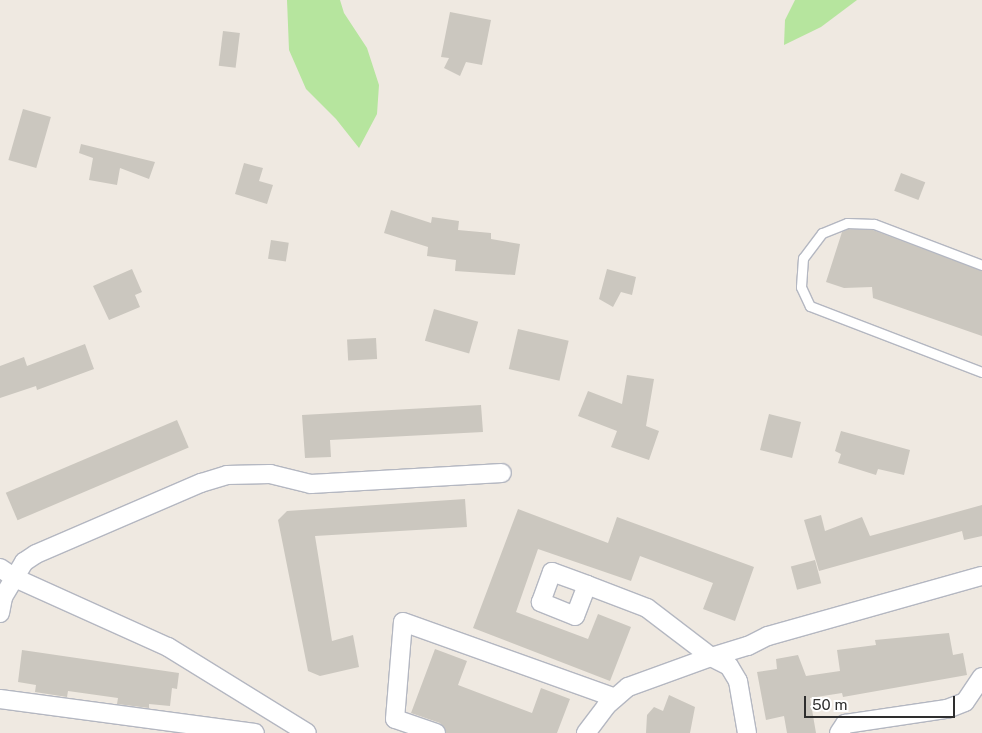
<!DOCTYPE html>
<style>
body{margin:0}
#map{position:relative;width:982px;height:733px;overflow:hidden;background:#efe9e1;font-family:"Public Sans",sans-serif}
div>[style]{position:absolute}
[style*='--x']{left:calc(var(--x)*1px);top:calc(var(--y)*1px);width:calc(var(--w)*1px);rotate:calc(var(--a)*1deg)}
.green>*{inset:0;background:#b6e59e}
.building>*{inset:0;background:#cbc7bf;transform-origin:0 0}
.roads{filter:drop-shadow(1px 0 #b4b7c1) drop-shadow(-1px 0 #b4b7c1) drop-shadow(0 1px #b4b7c1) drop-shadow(0 -1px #b4b7c1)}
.service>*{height:9px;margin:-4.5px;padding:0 4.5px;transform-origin:4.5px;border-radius:4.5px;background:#fff}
.minor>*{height:18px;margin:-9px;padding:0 9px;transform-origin:9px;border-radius:9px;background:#fff}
span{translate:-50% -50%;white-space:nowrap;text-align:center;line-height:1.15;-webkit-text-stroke:4.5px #fff;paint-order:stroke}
.scale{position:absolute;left:804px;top:696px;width:151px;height:22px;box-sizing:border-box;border:2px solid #2e2e2e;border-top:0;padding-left:6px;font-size:15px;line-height:18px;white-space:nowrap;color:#2e2e2e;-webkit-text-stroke:4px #fff;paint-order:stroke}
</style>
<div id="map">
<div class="green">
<div style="clip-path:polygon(287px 0,340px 0,344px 13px,367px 48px,379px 85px,377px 114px,359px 148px,336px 119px,306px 89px,289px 50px)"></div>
<div style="clip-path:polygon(795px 0,857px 0,821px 27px,784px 45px,785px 20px)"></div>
</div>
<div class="building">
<div style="clip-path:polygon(450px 12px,491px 20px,482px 65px,466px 62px,460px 76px,444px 68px,449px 58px,441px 57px)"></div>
<div style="left:223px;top:31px;width:17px;height:35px;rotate:7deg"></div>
<div style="left:23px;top:109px;width:29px;height:53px;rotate:16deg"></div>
<div style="clip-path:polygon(81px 144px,155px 162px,149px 179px,120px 168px,117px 185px,89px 180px,93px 158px,79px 153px)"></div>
<div style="clip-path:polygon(244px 163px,263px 168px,259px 181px,273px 185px,267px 204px,235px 194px)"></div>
<div style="left:901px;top:173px;width:26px;height:19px;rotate:21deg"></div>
<div style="clip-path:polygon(391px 210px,431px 223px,432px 217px,459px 221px,458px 230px,491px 233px,491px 239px,520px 244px,515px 275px,455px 271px,456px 260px,427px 256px,428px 247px,384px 233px)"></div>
<div style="clip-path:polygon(848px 229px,873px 230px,982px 271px,982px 336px,873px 298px,872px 287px,844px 288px,826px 282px,842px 232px)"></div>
<div style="left:271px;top:240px;width:18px;height:19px;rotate:9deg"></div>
<div style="clip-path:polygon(132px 269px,142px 292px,135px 295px,140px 307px,109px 320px,93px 286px)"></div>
<div style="clip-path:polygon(607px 269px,636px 277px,632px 295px,621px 292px,613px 307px,599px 299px)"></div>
<div style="left:434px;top:309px;width:46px;height:33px;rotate:16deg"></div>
<div style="left:518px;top:329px;width:52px;height:41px;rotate:13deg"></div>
<div style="left:376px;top:338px;width:21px;height:29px;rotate:87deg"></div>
<div style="clip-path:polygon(85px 344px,94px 369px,37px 390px,36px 386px,0 398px,0 366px,24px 357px,27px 366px)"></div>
<div style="clip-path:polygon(627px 375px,654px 379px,646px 426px,659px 431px,649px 460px,611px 447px,617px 431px,578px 416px,588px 391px,622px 404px)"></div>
<div style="clip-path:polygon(481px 405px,483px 432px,330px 440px,331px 457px,305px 458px,302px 415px)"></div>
<div style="left:769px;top:414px;width:33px;height:37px;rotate:14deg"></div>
<div style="left:177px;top:420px;width:30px;height:186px;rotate:67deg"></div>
<div style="clip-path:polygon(841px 431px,910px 450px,904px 475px,878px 469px,876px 475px,838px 463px,841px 454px,835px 451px)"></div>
<div style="clip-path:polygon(465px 499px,467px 527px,315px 536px,332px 641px,353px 635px,359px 667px,320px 676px,308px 671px,278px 520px,287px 511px)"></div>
<div style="clip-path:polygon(982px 505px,982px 536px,964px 540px,962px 531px,819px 571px,804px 520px,821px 515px,825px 531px,862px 517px,870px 536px)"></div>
<div style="clip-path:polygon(518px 509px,608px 543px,617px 517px,754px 567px,735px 621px,703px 609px,713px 583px,640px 556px,631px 581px,538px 549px,516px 612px,588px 639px,598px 614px,631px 627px,610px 681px,473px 628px)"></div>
<div style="left:815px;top:560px;width:24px;height:25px;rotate:75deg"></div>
<div style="clip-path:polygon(949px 633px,953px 655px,963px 653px,967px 675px,843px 697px,842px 693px,810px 698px,816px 733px,787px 733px,784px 716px,766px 720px,757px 672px,777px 669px,776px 659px,798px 655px,806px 676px,840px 671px,837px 650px,876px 645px,875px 640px)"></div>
<div style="clip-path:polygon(435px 649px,467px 661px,458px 685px,532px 713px,541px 688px,570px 699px,557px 733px,446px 733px,440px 723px,411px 713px)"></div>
<div style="clip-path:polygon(22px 650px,179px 673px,177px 689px,172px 688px,170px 706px,149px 704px,149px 708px,117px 704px,118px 698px,68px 691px,67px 697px,35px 692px,36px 685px,18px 682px)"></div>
<div style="clip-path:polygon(669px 695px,695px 707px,690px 733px,646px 733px,647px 715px,654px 707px,663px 711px)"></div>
</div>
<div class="roads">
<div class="service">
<div style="--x:982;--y:265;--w:116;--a:-159.2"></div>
<div style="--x:874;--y:224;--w:27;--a:-178"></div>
<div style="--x:847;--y:223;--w:27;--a:158"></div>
<div style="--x:822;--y:233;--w:31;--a:127"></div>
<div style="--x:803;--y:258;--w:29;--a:94"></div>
<div style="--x:801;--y:287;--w:21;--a:65"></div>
<div style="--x:810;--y:306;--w:184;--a:21"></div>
</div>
<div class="minor">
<div style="--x:0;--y:568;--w:18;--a:34"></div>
<div style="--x:15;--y:578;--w:168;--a:24.3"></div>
<div style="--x:168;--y:647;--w:163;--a:31.7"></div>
<div style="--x:587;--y:585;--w:33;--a:111"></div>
<div style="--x:575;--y:616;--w:37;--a:-158"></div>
<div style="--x:541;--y:602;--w:32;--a:-70"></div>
<div style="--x:552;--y:572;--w:37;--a:20"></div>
<div style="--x:587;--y:585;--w:64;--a:21"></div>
<div style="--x:647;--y:608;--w:81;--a:37.4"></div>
<div style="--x:711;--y:657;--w:39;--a:-17"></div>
<div style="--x:748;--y:646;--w:22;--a:-27"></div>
<div style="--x:768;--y:636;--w:222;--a:-15.7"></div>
<div style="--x:0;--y:613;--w:16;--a:-79"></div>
<div style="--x:3;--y:597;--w:41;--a:-59"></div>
<div style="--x:24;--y:562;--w:14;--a:-34"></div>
<div style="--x:36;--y:554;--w:180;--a:-23.3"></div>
<div style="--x:201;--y:483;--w:27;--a:-17"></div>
<div style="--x:227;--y:475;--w:43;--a:-1.3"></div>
<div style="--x:270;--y:474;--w:42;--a:13.7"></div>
<div style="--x:311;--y:484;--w:191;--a:-3.3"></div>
<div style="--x:0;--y:699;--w:257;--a:7.6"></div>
<div style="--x:436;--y:733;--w:43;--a:-161.1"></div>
<div style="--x:395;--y:719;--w:97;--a:-85.3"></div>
<div style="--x:403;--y:622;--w:225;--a:19.7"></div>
<div style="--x:586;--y:733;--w:34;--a:-53"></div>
<div style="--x:606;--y:706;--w:29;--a:-41"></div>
<div style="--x:628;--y:687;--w:88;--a:-19.9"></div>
<div style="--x:711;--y:657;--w:20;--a:27"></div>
<div style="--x:729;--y:666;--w:17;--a:59"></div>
<div style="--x:738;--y:681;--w:53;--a:80.2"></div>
<div style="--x:839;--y:733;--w:11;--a:-56"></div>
<div style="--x:845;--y:724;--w:103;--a:-8.4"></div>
<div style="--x:947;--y:709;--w:19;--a:-21"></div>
<div style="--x:965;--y:702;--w:30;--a:-56"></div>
</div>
</div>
<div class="scale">50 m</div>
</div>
